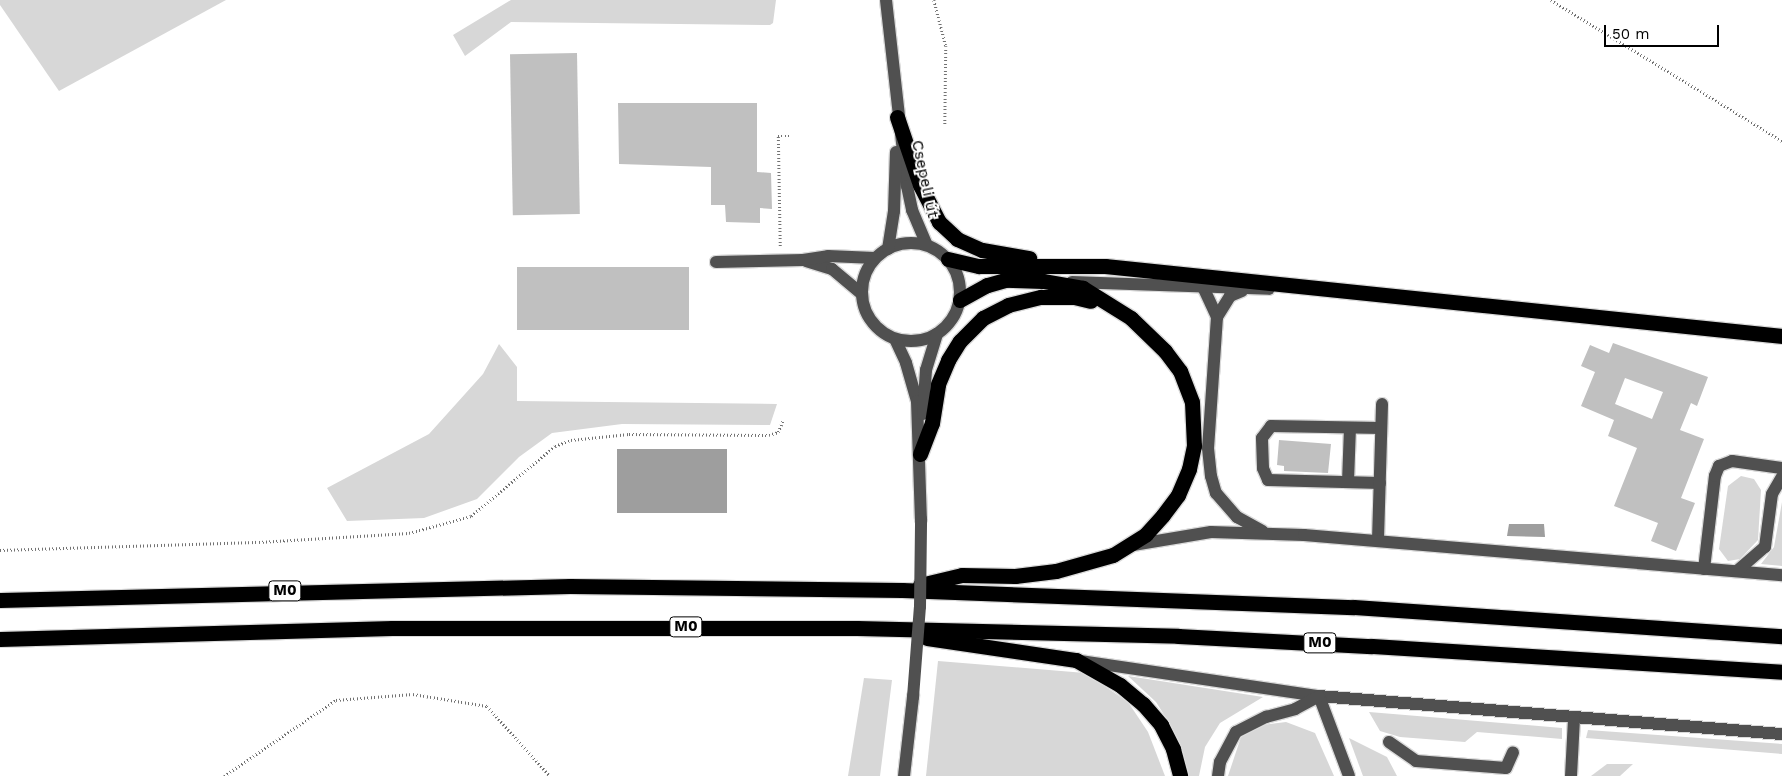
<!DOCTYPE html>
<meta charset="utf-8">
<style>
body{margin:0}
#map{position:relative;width:1782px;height:776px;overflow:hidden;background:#fff;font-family:"Work Sans",sans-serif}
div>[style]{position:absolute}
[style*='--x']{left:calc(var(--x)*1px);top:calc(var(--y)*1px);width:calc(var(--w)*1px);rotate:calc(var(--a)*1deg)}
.green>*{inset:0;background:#d7d7d7}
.water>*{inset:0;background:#9e9e9e;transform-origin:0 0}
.building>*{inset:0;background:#c0c0c0;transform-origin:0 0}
.path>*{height:2.5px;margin-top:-1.25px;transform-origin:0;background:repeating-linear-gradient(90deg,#727272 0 1px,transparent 0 3.5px)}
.roads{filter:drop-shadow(1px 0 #dbdbdb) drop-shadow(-1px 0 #dbdbdb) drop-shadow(0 1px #dbdbdb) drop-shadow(0 -1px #dbdbdb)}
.minor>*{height:12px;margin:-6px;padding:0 6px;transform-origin:6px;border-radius:6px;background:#505050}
.minor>.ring{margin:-6px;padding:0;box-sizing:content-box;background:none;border:12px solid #505050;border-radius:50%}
.highway>*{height:15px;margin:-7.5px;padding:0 7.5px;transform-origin:7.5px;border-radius:7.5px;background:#000}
.minor-bridge>*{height:12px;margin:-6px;padding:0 6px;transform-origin:6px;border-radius:6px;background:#505050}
span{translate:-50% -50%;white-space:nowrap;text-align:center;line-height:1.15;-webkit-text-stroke:4px #fff;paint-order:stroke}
.shield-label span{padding:1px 4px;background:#fff;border:1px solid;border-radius:4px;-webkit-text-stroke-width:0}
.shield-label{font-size:15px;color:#000;font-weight:700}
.street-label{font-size:16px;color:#000}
.scale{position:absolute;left:1604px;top:25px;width:115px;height:22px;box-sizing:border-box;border:2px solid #000;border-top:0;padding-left:6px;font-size:15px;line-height:18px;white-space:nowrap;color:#000;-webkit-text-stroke:4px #fff;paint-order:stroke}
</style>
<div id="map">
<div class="green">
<div style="clip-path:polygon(0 0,226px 0,59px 91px,0 5px)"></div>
<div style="clip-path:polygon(511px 0,776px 0,773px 23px,770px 25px,511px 22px,465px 56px,453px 35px)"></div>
<div style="clip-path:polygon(499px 344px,517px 367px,517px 401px,777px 404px,770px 425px,622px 424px,552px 433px,519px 457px,477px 499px,424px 518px,347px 521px,327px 488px,429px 434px,483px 374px)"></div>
<div style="clip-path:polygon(1741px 476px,1754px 479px,1761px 490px,1758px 540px,1740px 559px,1728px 561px,1719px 549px,1728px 486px)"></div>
<div style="clip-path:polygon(1782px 502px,1782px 566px,1761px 564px,1774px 547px)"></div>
<div style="clip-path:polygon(938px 661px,1085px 673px,1128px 702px,1148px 732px,1165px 776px,926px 776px)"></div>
<div style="clip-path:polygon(1128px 676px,1263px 697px,1220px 723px,1205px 747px,1199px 776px,1188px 776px,1173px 729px,1156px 702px)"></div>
<div style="clip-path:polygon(864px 678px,892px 680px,880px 776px,848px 776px)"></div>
<div style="clip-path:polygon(1369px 712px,1562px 728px,1562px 739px,1477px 732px,1465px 742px,1400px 737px,1380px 731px)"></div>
<div style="clip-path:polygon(1286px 722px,1315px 733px,1334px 776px,1228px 776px,1241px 737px,1262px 725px)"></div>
<div style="clip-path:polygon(1588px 730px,1782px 744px,1782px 754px,1586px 738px)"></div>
<div style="clip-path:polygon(1349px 738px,1387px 757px,1397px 776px,1363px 776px)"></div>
<div style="clip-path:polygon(1607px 764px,1633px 764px,1620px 776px,1591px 776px)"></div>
</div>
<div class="water">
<div style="left:617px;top:449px;width:110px;height:64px"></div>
<div style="clip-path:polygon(1509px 524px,1544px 524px,1545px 537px,1507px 536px)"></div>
</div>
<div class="building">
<div style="left:577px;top:53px;width:161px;height:67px;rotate:89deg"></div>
<div style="clip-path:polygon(618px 103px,757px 103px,757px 172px,771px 173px,772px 209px,760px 208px,760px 223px,726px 222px,725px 205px,711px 205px,711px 167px,619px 164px)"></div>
<div style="left:517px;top:267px;width:172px;height:63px"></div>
<div style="clip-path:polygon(evenodd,1613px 343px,1708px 377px,1697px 406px,1691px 403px,1680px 430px,1704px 439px,1681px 498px,1695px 503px,1676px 551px,1651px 541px,1658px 523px,1614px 506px,1637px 448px,1608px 436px,1614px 420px,1581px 406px,1595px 372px,1581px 366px,1590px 345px,1609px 353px,1613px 343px,1625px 378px,1663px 392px,1652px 419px,1615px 404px,1625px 378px)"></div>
<div style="clip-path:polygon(1279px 440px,1331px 444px,1328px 473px,1284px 471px,1284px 466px,1277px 465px)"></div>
</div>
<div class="path">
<div style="--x:934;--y:0;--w:48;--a:75.4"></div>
<div style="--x:946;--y:46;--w:80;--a:90.7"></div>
<div style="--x:1551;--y:0;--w:271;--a:31.4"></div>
<div style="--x:780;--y:246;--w:110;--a:-91"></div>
<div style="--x:778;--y:136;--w:11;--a:0"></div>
<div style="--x:0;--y:550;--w:259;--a:-1.8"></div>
<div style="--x:259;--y:542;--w:150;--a:-3.4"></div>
<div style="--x:409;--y:533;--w:64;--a:-15.3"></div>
<div style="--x:471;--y:516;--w:109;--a:-39.8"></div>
<div style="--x:555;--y:446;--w:17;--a:-21"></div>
<div style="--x:571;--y:440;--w:58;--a:-5.9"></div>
<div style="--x:629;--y:434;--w:140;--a:0.4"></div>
<div style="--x:769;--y:435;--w:9;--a:-18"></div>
<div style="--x:778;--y:432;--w:13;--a:-67"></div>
<div style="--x:224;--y:776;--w:135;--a:-34.2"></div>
<div style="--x:336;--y:700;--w:77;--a:-4.5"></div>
<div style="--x:413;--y:694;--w:75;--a:9.2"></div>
<div style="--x:487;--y:706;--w:94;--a:48"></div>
</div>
<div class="roads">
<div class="minor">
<div style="--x:886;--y:0;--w:187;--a:83.6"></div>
<div style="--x:907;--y:186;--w:25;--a:78"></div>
<div style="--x:912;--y:210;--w:38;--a:67"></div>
<div class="ring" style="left:862px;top:243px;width:86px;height:86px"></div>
<div style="--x:888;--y:249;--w:38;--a:-81"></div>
<div style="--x:894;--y:211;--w:59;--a:-88.1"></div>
<div style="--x:806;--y:261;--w:27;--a:17"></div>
<div style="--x:832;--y:269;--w:38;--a:40"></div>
<div style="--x:716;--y:262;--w:87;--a:-1.3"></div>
<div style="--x:803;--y:260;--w:25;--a:-9"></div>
<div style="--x:828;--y:256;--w:47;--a:2.4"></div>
<div style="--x:1185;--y:276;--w:12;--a:24"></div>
<div style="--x:1196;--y:281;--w:11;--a:45"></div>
<div style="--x:1204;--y:289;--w:31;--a:65"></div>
<div style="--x:1217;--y:317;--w:131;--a:93.9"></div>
<div style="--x:1208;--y:448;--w:28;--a:84"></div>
<div style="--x:1211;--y:476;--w:18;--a:74"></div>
<div style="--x:1216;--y:493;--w:32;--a:49"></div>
<div style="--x:1237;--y:517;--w:29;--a:29"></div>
<div style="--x:1072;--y:282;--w:197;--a:2"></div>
<div style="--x:1217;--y:317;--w:25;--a:-58"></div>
<div style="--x:1230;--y:296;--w:13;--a:-23"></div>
<div style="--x:895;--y:339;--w:26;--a:65"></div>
<div style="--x:906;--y:363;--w:40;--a:74"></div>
<div style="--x:917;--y:401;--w:118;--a:88.1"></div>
<div style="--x:923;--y:414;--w:44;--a:-86.1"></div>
<div style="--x:926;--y:370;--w:38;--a:-73"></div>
<div style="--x:1348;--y:482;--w:54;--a:-87.9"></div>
<div style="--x:1380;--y:483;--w:112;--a:-178.5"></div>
<div style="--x:1268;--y:480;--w:13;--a:-113"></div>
<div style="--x:1263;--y:468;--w:30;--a:-92"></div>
<div style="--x:1262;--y:438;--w:15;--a:-53"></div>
<div style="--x:1271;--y:426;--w:110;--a:1"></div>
<div style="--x:1378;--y:540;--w:136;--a:-88.3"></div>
<div style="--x:1133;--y:545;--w:79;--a:-9.5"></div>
<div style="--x:1211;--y:532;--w:93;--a:1.8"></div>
<div style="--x:1304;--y:535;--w:480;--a:4.8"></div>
<div style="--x:1704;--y:569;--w:94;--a:-83.3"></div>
<div style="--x:1715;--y:476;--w:11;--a:-68"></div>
<div style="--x:1719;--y:466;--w:14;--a:-21"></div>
<div style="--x:1732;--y:461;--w:50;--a:8"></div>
<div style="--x:1737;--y:571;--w:37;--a:-41"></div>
<div style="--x:1765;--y:547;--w:53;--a:-82.5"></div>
<div style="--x:1772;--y:494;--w:20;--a:-60"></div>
<div style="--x:1081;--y:661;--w:241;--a:8.4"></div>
<div style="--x:1319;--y:696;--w:465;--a:4.7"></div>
<div style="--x:1319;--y:696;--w:85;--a:69.4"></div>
<div style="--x:1389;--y:742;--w:33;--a:35"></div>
<div style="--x:1416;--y:761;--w:90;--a:4.4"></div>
<div style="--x:1506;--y:768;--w:17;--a:-66"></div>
<div style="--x:904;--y:776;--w:80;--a:-83.5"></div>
<div style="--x:1218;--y:776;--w:14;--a:-82"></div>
<div style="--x:1220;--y:762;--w:34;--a:-62"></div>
<div style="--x:1236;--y:732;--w:34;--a:-27"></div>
<div style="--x:1266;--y:717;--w:30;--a:-15"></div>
<div style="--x:1295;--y:709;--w:27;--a:-28"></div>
<div style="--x:1571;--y:776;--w:57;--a:-87"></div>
</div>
<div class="highway">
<div style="--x:897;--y:117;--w:72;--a:71.3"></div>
<div style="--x:920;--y:185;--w:42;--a:62.8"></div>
<div style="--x:939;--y:222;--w:25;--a:43"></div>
<div style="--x:957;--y:239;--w:27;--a:24"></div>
<div style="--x:982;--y:250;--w:48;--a:9.7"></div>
<div style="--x:948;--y:259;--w:32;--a:13"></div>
<div style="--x:979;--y:266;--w:126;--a:0"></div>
<div style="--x:1105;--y:266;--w:681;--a:5.9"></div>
<div style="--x:920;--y:454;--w:33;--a:-69"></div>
<div style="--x:932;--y:423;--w:39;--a:-81"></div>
<div style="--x:938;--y:384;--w:26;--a:-67"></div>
<div style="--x:948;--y:360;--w:22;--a:-58"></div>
<div style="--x:960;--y:341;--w:33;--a:-45"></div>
<div style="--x:983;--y:318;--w:28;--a:-27"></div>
<div style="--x:1008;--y:305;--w:34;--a:-14"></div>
<div style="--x:1041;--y:297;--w:33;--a:0"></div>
<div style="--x:1074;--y:297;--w:17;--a:13"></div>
<div style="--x:920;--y:585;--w:43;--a:-13.4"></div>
<div style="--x:962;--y:575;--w:53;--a:1.1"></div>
<div style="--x:1015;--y:576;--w:41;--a:-7"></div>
<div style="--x:1056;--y:571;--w:59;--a:-15.7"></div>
<div style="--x:1113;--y:555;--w:39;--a:-32"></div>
<div style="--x:1146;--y:534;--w:25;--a:-48"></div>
<div style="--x:1163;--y:515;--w:25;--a:-53"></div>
<div style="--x:1178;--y:495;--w:28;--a:-67"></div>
<div style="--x:1189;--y:469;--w:24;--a:-78"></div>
<div style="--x:1194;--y:446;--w:44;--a:-92.6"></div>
<div style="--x:1192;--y:402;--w:33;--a:-111"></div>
<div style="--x:1180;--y:371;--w:25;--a:-127"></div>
<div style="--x:1165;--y:351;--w:47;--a:-135.9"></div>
<div style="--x:1131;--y:318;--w:57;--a:-148"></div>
<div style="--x:1083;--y:288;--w:41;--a:-170.1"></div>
<div style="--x:1043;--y:281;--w:38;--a:-178"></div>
<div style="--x:1005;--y:280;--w:19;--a:164"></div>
<div style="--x:987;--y:285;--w:31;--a:151"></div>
<div style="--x:0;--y:600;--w:570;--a:-1.41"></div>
<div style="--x:570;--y:586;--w:332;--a:0.7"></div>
<div style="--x:902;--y:590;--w:452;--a:2.2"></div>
<div style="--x:1354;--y:607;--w:429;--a:3.9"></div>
<div style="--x:927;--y:638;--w:151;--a:8.4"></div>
<div style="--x:1076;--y:660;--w:51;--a:29.6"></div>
<div style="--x:1120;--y:685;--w:30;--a:40"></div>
<div style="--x:1143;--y:704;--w:28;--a:49"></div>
<div style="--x:1161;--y:725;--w:27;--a:63"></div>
<div style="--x:1173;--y:749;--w:28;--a:75"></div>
<div style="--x:0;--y:639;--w:392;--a:-1.6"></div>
<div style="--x:392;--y:628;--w:465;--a:0"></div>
<div style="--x:857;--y:628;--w:321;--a:1.4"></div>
<div style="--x:1178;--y:636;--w:194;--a:3"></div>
<div style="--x:1372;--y:646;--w:411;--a:3.6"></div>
</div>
</div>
<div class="minor-bridge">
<div style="--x:913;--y:697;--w:90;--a:-85.6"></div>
<div style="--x:920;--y:607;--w:88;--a:-89.3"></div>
</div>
<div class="shield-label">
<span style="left:285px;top:591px">M0</span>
<span style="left:686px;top:627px">M0</span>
<span style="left:1320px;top:643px">M0</span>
</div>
<div class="street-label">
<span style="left:925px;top:179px;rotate:78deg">Csepeli út</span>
</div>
<div class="scale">50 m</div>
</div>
